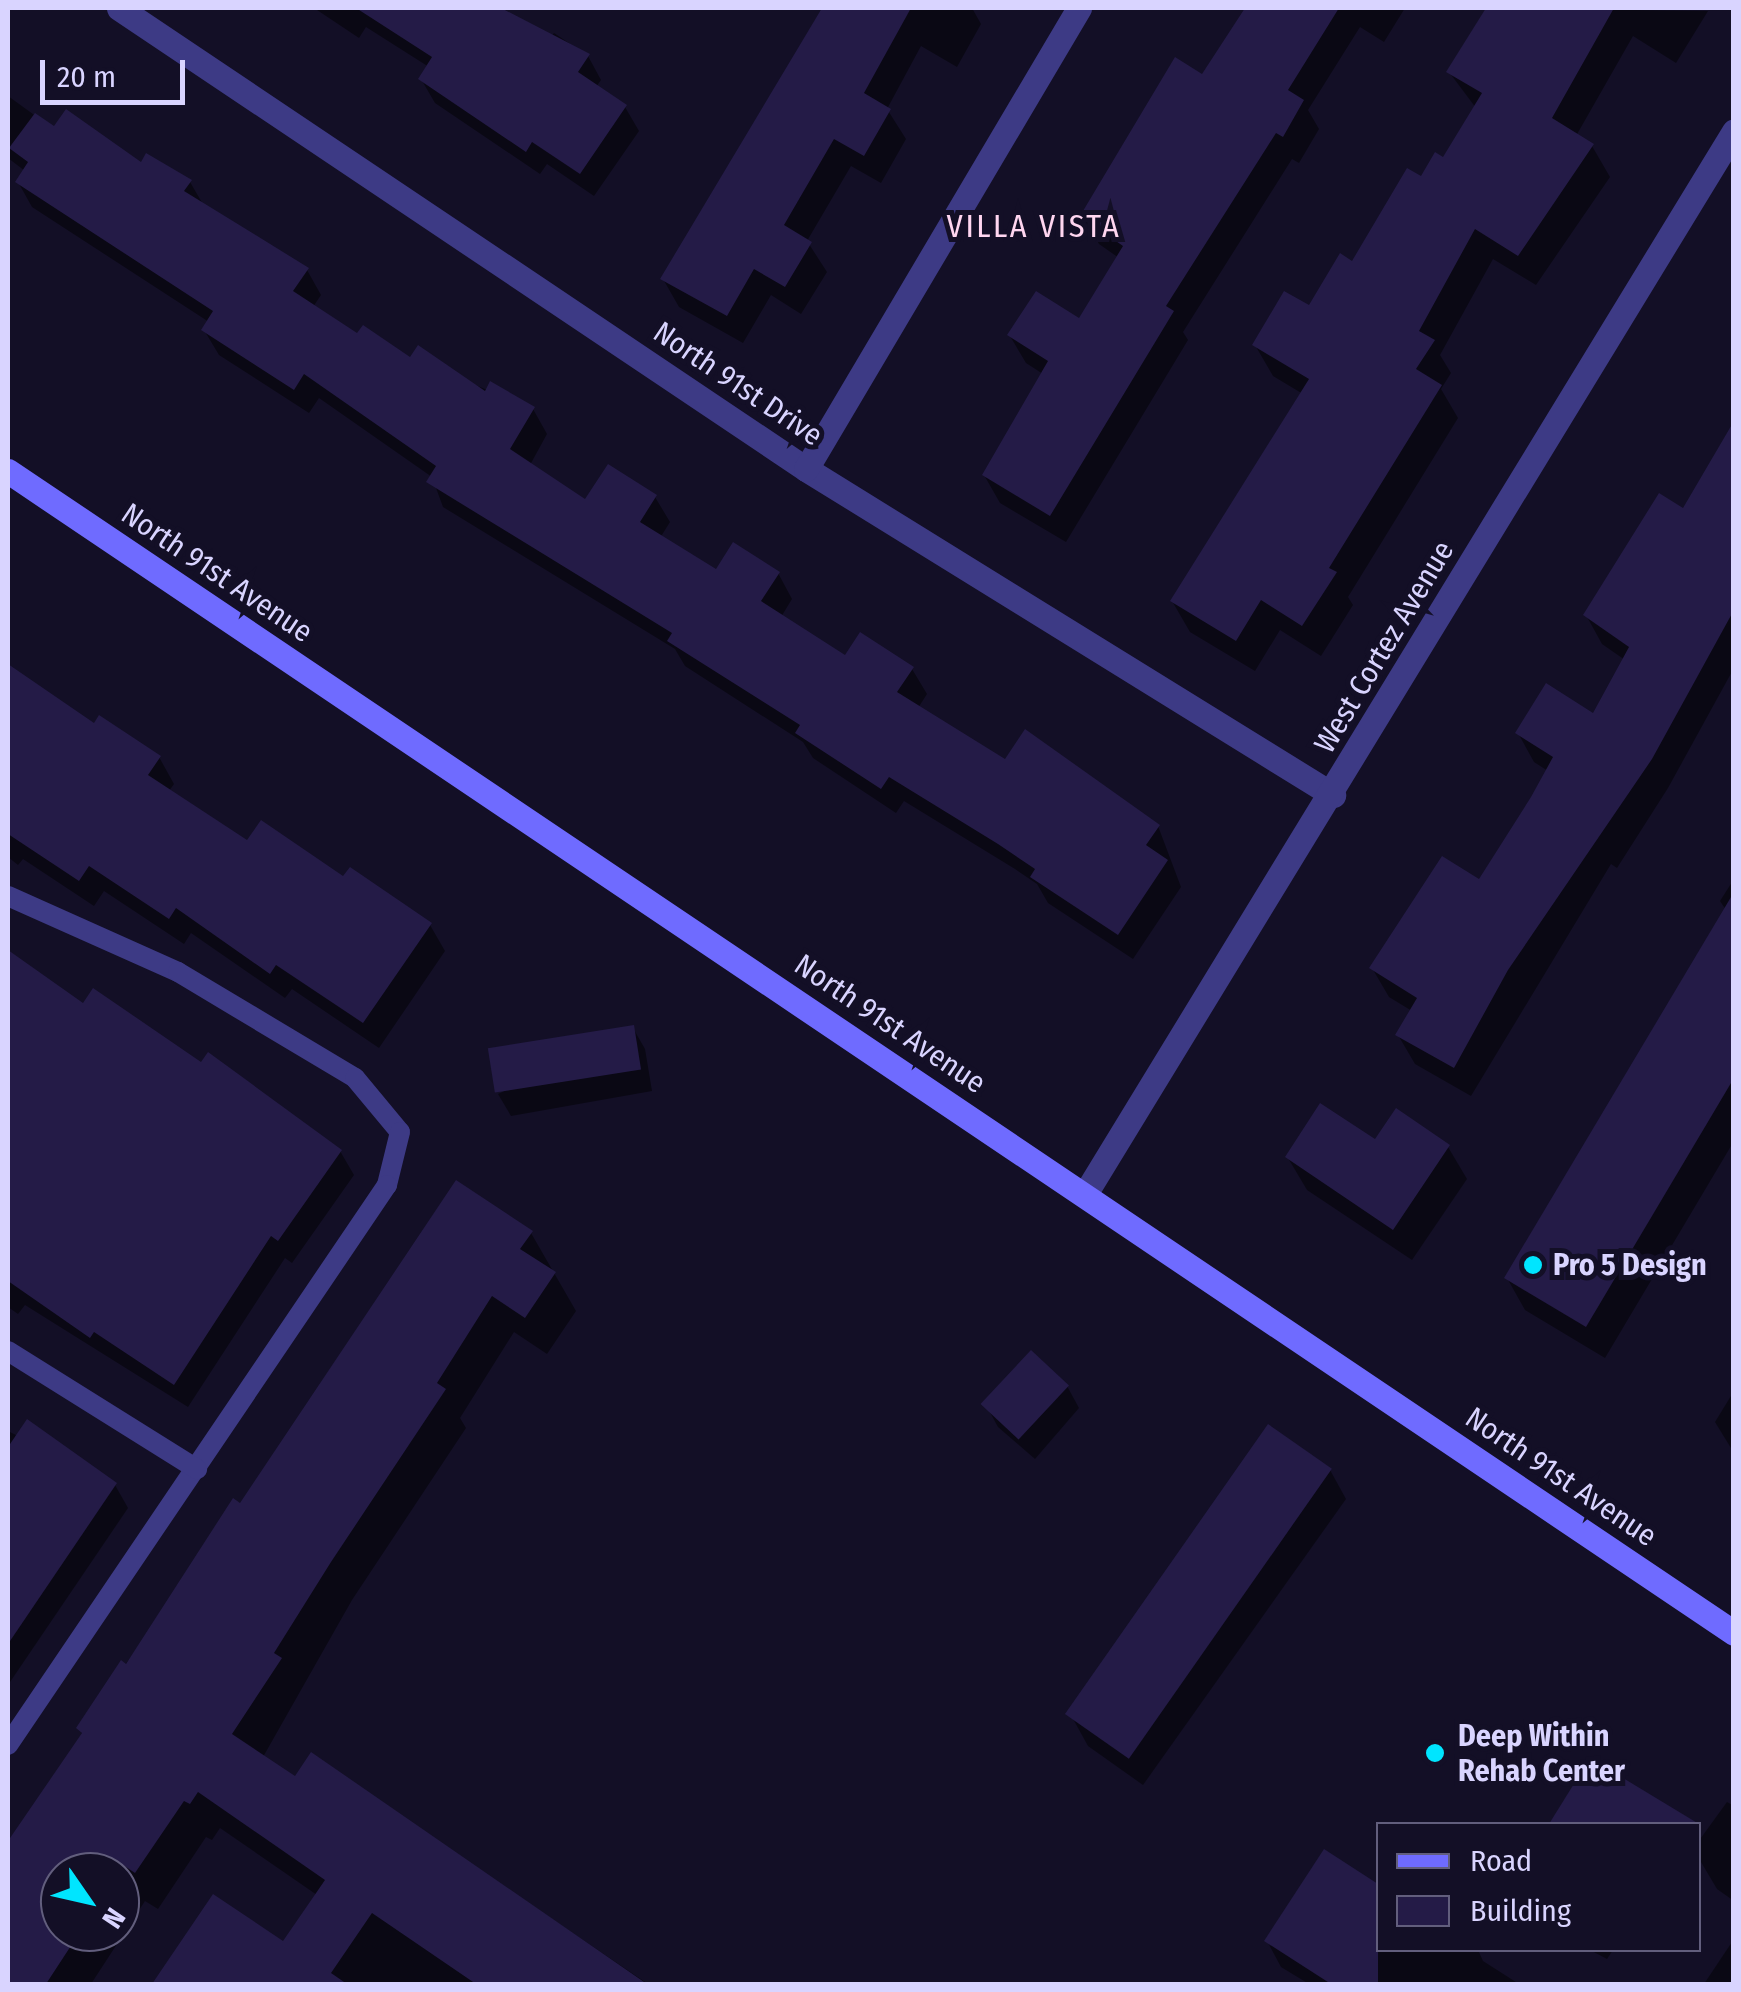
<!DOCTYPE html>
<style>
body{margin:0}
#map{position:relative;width:1741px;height:1992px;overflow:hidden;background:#130f26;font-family:"Fira Sans Condensed",sans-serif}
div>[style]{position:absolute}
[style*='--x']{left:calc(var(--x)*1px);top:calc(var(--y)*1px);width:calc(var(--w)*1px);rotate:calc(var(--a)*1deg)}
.shadow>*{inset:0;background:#0007}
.building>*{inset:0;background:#241b47;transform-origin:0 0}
.service>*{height:20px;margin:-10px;padding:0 10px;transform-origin:10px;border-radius:10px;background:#3d3a85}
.minor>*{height:25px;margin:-12.5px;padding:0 12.5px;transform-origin:12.5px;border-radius:12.5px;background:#3d3a85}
.secondary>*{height:25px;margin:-12.5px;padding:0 12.5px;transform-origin:12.5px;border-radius:12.5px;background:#6f6bff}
.dots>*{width:28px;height:28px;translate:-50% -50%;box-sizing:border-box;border:5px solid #130f26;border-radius:50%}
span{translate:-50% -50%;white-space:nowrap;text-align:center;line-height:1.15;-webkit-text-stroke:10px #130f26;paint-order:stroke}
.street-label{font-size:30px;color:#d9d4ff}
.poi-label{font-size:30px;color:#d9d4ff;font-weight:700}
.left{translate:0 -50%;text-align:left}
.neighbourhood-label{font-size:32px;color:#ffd6f0;letter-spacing:2.5px}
.frame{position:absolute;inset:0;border:10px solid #d9d4ff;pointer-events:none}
.legend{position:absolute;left:1376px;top:1822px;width:325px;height:130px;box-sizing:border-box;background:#130f26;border:2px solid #625e7d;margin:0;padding:12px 18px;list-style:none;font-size:30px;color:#d9d4ff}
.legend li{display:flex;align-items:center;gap:20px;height:50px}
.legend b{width:50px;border:2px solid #625e7d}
.north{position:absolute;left:40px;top:1852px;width:100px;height:100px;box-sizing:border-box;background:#130f26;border:2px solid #625e7d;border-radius:50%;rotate:124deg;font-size:28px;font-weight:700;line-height:40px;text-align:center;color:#d9d4ff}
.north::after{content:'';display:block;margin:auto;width:35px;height:45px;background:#00e5ff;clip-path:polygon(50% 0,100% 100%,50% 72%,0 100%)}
.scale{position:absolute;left:40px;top:60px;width:145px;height:45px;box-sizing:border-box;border:5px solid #d9d4ff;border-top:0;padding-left:12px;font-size:30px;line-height:35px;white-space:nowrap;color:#d9d4ff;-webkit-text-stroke:8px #130f26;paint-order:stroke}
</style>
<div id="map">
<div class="shadow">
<div style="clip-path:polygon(314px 8px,497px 8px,548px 41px,554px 33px,588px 56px,601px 80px,596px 87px,625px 107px,639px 131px,594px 196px,547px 164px,540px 174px,435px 103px,421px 79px,429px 67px,366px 27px,359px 38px)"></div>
<div style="clip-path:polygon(824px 8px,972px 8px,981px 24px,957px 67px,921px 46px,887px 109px,906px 139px,881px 183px,851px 166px,807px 241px,827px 272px,801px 314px,771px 295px,743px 343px,679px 307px,663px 279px)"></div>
<div style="clip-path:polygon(1242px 8px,1405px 8px,1384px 42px,1360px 27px,1308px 110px,1319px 129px,1299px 163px,1292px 159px,1183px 332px,1188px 340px,1066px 542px,1000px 503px,984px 475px,1043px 374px,1026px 363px,1010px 336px,1080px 322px,1119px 258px,1099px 244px,1083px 217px,1202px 77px,1246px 10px)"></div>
<div style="clip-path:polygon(1487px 8px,1708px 11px,1676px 63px,1633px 36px,1576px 136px,1592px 146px,1610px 177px,1536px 285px,1493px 259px,1440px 355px,1451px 373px,1441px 389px,1458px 418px,1348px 597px,1353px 605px,1321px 656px,1280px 630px,1255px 671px,1190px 632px,1172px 601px,1303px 394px,1273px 376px,1255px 345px,1309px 309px,1444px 160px,1476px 108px,1449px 72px)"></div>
<div style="clip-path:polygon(8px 96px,55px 130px,190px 182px,204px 206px,307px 270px,321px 295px,313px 307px,358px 336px,533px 409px,547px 434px,530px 465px,586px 503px,655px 497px,670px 522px,660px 538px,716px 573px,778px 573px,792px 599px,781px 617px,846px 659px,912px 669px,927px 694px,918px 708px,1005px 762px,1158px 826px,1181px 887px,1133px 959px,1048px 903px,1037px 884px,1015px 869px,904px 801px,896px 813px,813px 758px,803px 742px,685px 666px,675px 649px,443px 507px,432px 477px,319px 398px,309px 413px,219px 355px,204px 330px,209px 322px,32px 207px,18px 182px,25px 171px,8px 158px)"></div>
<div style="clip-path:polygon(1734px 427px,1734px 668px,1668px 788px,1617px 868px,1611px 864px,1471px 1096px,1415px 1064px,1398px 1035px,1412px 1011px,1389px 997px,1372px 968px,1480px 883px,1548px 771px,1534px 762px,1518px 733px,1594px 716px,1625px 660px,1602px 644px,1586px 615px,1683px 511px)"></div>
<div style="clip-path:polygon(8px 665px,94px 727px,159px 757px,174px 784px,169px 791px,248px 843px,344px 880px,430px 925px,445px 951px,379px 1048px,292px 989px,285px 998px,191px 933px,184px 944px,104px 891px,94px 906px,23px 859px,18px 865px,8px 857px)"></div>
<div style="clip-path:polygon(1734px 879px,1734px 1141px,1605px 1358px,1525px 1310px,1507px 1278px,1726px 910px,1720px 901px)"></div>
<div style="clip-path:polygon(8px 953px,83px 1006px,201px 1066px,340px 1151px,354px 1175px,292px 1263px,285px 1258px,188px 1407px,25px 1305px,18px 1314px,8px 1307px)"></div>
<div style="clip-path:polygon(633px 1028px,645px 1049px,652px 1091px,511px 1116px,498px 1094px)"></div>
<div style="clip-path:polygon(1376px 1142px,1448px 1147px,1467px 1179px,1412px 1260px,1307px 1190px,1288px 1158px)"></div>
<div style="clip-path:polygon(evenodd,531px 1233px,576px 1311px,547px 1354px,514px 1332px,460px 1418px,466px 1428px,352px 1600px,263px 1757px,296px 1779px,312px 1756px,648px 1984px,155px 1984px,214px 1898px,284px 1945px,317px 1895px,220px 1828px,212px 1840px,206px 1837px,158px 1909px,145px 1901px,91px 1984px,8px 1984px,8px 1846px,83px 1736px,79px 1728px,241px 1506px,531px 1233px,60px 1872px,120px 1872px,120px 1932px,60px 1932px,60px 1872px)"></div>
<div style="clip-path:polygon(1067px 1386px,1079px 1408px,1035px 1459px,998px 1427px,986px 1405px)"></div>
<div style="clip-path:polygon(1734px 1391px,1734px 1453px,1715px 1422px)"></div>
<div style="clip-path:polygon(1269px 1428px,1330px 1470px,1346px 1499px,1143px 1785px,1088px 1746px,1072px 1717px)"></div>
<div style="clip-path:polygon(8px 1431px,115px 1485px,128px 1508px,8px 1685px)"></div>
<div style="clip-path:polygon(1590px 1761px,1663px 1805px,1674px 1824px,1552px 1824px)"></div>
<div style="clip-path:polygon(1727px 1802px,1734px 1806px,1734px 1901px,1717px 1889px,1698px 1857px,1698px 1842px)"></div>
<div style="clip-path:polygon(1324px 1852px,1378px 1887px,1378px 1950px,1478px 1950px,1483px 1961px,1519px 1984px,1309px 1984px,1281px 1967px,1267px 1941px)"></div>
<div style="clip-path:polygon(1734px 1939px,1734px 1984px,1704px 1984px)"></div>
<div style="clip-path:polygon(1590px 1950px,1613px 1950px,1607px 1959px)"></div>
</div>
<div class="building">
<div style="clip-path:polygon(356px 8px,501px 8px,590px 54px,578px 72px,627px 105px,580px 174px,532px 142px,526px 152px,418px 79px,432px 57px)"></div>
<div style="clip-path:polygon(822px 8px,911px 8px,864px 93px,891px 109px,864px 156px,834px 139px,784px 225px,812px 242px,785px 287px,754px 269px,727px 316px,660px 279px)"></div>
<div style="clip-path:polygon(1245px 8px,1339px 8px,1288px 90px,1304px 100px,1283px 137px,1276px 133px,1166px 306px,1174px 311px,1050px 516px,982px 475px,1048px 361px,1007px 335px,1036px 291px,1079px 318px,1123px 246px,1080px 216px,1175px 57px,1202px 74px)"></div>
<div style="clip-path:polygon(1486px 8px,1614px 8px,1552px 118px,1594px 144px,1518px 256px,1475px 229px,1419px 331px,1435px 340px,1416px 369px,1442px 385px,1329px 568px,1337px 572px,1302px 626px,1261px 600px,1236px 641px,1170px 601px,1309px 379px,1252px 345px,1284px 291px,1309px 305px,1340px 253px,1352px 261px,1407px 168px,1421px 176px,1435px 152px,1443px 157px,1482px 93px,1446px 72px)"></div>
<div style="clip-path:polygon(66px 109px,141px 162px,146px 153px,192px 180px,184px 191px,309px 268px,293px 291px,357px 333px,363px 325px,410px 357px,418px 345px,485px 391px,490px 381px,535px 407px,510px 449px,585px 499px,608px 464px,657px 495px,640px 522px,716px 569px,733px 542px,780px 572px,761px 601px,845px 655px,860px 632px,914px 667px,897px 692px,1005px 759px,1025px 729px,1160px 825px,1146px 845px,1168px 860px,1118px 935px,1030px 877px,1035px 869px,998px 844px,889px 777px,881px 789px,795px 733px,800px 725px,667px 641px,672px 633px,426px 482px,436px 466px,304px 374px,294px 390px,201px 330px,213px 311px,15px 182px,28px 162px,9px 148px,35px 113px,54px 126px)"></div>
<div style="clip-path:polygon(1734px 421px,1734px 610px,1652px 759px,1508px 970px,1454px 1068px,1395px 1035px,1417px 998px,1369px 968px,1442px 856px,1479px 879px,1531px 797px,1553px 757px,1515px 733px,1546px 683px,1593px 713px,1629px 647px,1583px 615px,1659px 493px,1683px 508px)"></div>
<div style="clip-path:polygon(8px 664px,94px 723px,99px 715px,161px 756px,148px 775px,247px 840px,261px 820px,343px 876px,350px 867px,432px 923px,363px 1023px,276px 965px,270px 974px,176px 908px,169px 919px,89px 866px,79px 881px,8px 834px)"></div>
<div style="clip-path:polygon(1734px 892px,1734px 1078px,1586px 1327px,1504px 1278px)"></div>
<div style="clip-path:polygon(8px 950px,83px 1003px,93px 988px,201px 1062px,208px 1052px,342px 1150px,278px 1241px,271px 1236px,174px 1385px,94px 1332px,90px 1338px,8px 1281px)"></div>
<div style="left:634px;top:1025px;width:45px;height:148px;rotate:81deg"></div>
<div style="clip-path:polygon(1320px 1103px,1375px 1139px,1396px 1108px,1450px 1145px,1393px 1230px,1285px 1157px)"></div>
<div style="clip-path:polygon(456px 1180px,533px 1231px,520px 1249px,556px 1272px,525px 1318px,492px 1296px,437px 1383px,446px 1389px,331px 1562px,274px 1653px,282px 1658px,232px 1734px,295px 1776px,311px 1752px,647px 1984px,476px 1984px,372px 1913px,331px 1973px,347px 1984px,152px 1984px,213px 1894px,283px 1941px,325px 1880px,198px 1792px,190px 1804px,184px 1801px,135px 1873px,123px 1865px,118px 1872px,60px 1872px,60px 1932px,80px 1932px,46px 1984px,8px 1984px,8px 1841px,82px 1733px,76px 1728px,121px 1660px,126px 1664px,233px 1498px,240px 1503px)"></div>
<div style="left:1031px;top:1350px;width:52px;height:74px;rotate:43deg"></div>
<div style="clip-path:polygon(27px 1419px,117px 1483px,8px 1644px,8px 1447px)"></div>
<div style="left:1268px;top:1424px;width:78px;height:354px;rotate:35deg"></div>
<div style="clip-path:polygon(1590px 1758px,1699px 1824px,1549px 1824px)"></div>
<div style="clip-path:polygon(1324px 1849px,1378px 1884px,1378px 1984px,1331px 1984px,1264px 1941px)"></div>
</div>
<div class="service">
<div style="--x:8;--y:896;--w:186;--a:24.1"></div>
<div style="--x:178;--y:972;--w:206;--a:30.9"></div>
<div style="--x:355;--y:1078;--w:70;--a:50.2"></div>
<div style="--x:400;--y:1132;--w:55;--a:103.8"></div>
<div style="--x:387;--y:1185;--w:676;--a:124.09"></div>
<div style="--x:8;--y:1351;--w:223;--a:32"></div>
</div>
<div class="minor">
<div style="--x:119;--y:8;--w:827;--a:33.86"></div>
<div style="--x:806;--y:469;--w:620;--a:31.74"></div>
<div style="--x:806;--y:469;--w:536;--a:-59.37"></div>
<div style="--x:1085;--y:1194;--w:1245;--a:-58.59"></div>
</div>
<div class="secondary">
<div style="--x:8;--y:471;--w:2081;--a:33.95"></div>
</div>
<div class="dots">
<div style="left:1533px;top:1265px;background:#00e5ff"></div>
<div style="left:1435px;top:1753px;background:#00e5ff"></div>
</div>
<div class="street-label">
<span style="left:738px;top:384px;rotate:34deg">North 91st Drive</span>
<span style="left:217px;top:573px;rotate:34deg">North 91st Avenue</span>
<span style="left:1384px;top:647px;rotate:-59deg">West Cortez Avenue</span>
<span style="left:890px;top:1024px;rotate:34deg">North 91st Avenue</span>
<span style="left:1561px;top:1477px;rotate:34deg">North 91st Avenue</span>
</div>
<div class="poi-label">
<span class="left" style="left:1553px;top:1265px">Pro 5 Design</span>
<span class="left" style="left:1458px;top:1753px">Deep Within<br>Rehab Center</span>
</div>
<div class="neighbourhood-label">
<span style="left:1034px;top:226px">VILLA VISTA</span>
</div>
<div class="frame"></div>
<ul class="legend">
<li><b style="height:12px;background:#6f6bff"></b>Road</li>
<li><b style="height:28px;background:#241b47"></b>Building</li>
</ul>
<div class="north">N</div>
<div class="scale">20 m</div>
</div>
